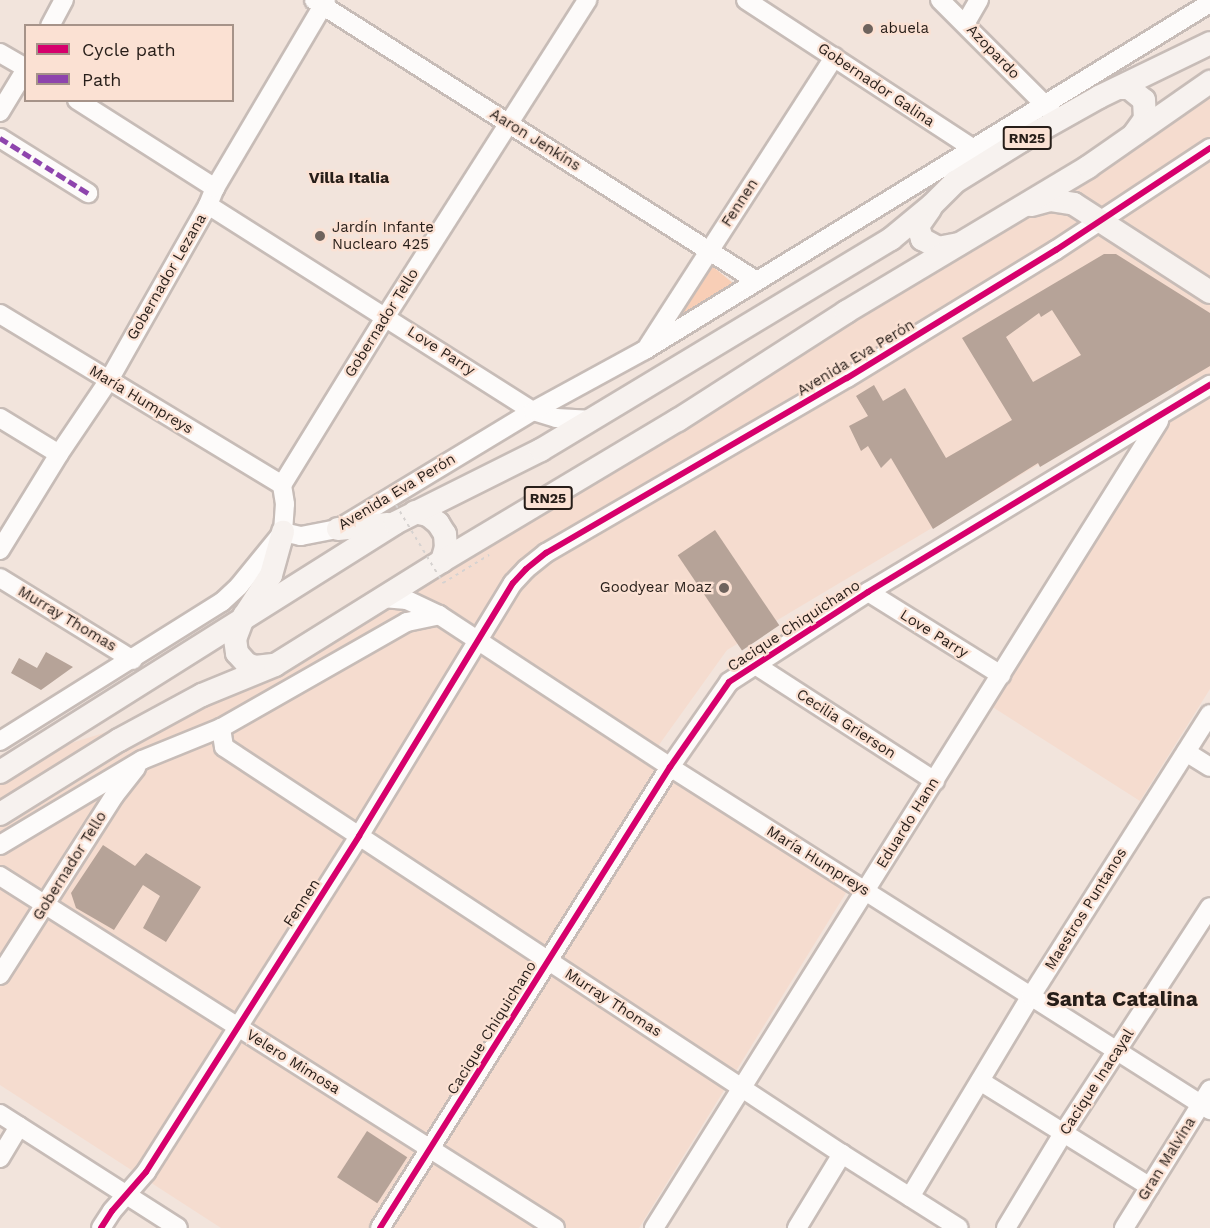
<!DOCTYPE html>
<meta charset="utf-8">
<style>
body{margin:0}
#map{position:relative;width:1210px;height:1228px;overflow:hidden;background:#f2e4dc;font-family:"Work Sans",sans-serif}
div>[style]{position:absolute}
[style*='--x']{left:calc(var(--x)*1px);top:calc(var(--y)*1px);width:calc(var(--w)*1px);rotate:calc(var(--a)*1deg)}
.built>*{inset:0;background:#f5dccf}
.green>*{inset:0;background:#f8ceb6}
.building>*{inset:0;background:#b6a398;transform-origin:0 0}
.path>*{height:2px;margin-top:-1px;transform-origin:0;background:repeating-linear-gradient(90deg,#d6d2d0 0 3px,transparent 0 7.5px)}
.roads{filter:drop-shadow(2px 0 #c7bcb7) drop-shadow(-2px 0 #c7bcb7) drop-shadow(0 2px #c7bcb7) drop-shadow(0 -2px #c7bcb7)}
.minor>*{height:18px;margin:-9px;padding:0 9px;transform-origin:9px;border-radius:9px;background:#fdfbfa}
.major>*{height:22px;margin:-11px;padding:0 11px;transform-origin:11px;border-radius:11px;background:#f7f2ef}
.path-bridge>*{height:2px;margin-top:-1px;transform-origin:0;background:repeating-linear-gradient(90deg,#d6d2d0 0 3px,transparent 0 7.5px)}
.quiet>*{height:4.5px;margin-top:-2.25px;transform-origin:0;background:repeating-linear-gradient(90deg,#8e44ad 0 9px,transparent 0 13.5px)}
.cycleway>*{height:6px;margin:-3px;padding:0 3px;transform-origin:3px;border-radius:3px;background:#d6006c}
.dots>*{width:16px;height:16px;translate:-50% -50%;box-sizing:border-box;border:3px solid #fbe1d3;border-radius:50%}
span{translate:-50% -50%;white-space:nowrap;text-align:center;line-height:1.15;-webkit-text-stroke:4.5px #fbe1d3;paint-order:stroke}
.shield-label span{padding:2px 4px;background:#fbe1d3;border:2px solid;border-radius:4px;-webkit-text-stroke-width:0}
.shield-label{font-size:14px;color:#271e19;font-weight:700}
.poi-label{font-size:15px;color:#271e19}
.left{translate:0 -50%;text-align:left}
.right{translate:-100% -50%;text-align:right}
.street-label{font-size:15px;color:#271e19}
.neighbourhood-label{font-size:16px;color:#271e19;font-weight:700}
.district-label{font-size:21px;color:#271e19;font-weight:700}
.legend{position:absolute;left:24px;top:24px;width:210px;height:78px;box-sizing:border-box;background:#fbe1d3;border:2px solid #a69389;margin:0;padding:8px 10px;list-style:none;font-size:18px;color:#271e19}
.legend li{display:flex;align-items:center;gap:12px;height:30px}
.legend b{width:30px;border:2px solid #a69389}
</style>
<div id="map">
<div class="built">
<div style="clip-path:polygon(1210px 92px,1210px 689px,1140px 801px,980px 699px,1182px 379px,727px 650px,651px 756px,849px 888px,639px 1228px,221px 1228px,0 1085px,0 780px,52px 749px,268px 682px,515px 526px,846px 327px)"></div>
</div>
<div class="green">
<div style="clip-path:polygon(711px 265px,734px 284px,674px 319px)"></div>
</div>
<div class="building">
<div style="clip-path:polygon(evenodd,1104px 254px,1116px 254px,1210px 313px,1210px 366px,1040px 467px,1038px 463px,933px 529px,891px 458px,881px 468px,868px 446px,861px 451px,849px 426px,868px 416px,856px 396px,874px 385px,883px 401px,905px 388px,946px 458px,1012px 420px,962px 338px,1104px 254px,1052px 310px,1081px 355px,1033px 382px,1006px 337px,1039px 313px,1041px 317px,1052px 310px)"></div>
<div style="left:715px;top:530px;width:115px;height:45px;rotate:56deg"></div>
<div style="clip-path:polygon(46px 652px,73px 667px,41px 690px,11px 673px,19px 658px,37px 668px)"></div>
<div style="clip-path:polygon(103px 845px,135px 866px,146px 853px,201px 887px,166px 942px,143px 928px,160px 896px,143px 885px,114px 930px,76px 908px,71px 893px)"></div>
<div style="left:367px;top:1131px;width:48px;height:55px;rotate:33deg"></div>
</div>
<div class="path">
<div style="--x:443;--y:583;--w:54;--a:-31.3"></div>
</div>
<div class="roads">
<div class="minor">
<div style="--x:314;--y:0;--w:522;--a:32.41"></div>
<div style="--x:746;--y:0;--w:270;--a:33.2"></div>
<div style="--x:972;--y:148;--w:9;--a:77"></div>
<div style="--x:940;--y:0;--w:158;--a:45"></div>
<div style="--x:965;--y:24;--w:28;--a:-60"></div>
<div style="--x:50;--y:26;--w:30;--a:-62"></div>
<div style="--x:0;--y:53;--w:30;--a:30"></div>
<div style="--x:77;--y:100;--w:164;--a:32.5"></div>
<div style="--x:0;--y:112;--w:50;--a:-58.8"></div>
<div style="--x:0;--y:138;--w:104;--a:32"></div>
<div style="--x:208;--y:205;--w:385;--a:32.4"></div>
<div style="--x:533;--y:411;--w:24;--a:17"></div>
<div style="--x:556;--y:418;--w:33;--a:3"></div>
<div style="--x:0;--y:314;--w:330;--a:31.2"></div>
<div style="--x:648;--y:346;--w:344;--a:-57.2"></div>
<div style="--x:0;--y:418;--w:69;--a:31.4"></div>
<div style="--x:283;--y:532;--w:28;--a:-86"></div>
<div style="--x:285;--y:504;--w:19;--a:-99"></div>
<div style="--x:282;--y:485;--w:198;--a:-58.4"></div>
<div style="--x:386;--y:316;--w:375;--a:-57.5"></div>
<div style="--x:0;--y:550;--w:113;--a:-58.4"></div>
<div style="--x:59;--y:454;--w:89;--a:-56"></div>
<div style="--x:109;--y:380;--w:201;--a:-60.5"></div>
<div style="--x:208;--y:205;--w:18;--a:-68"></div>
<div style="--x:215;--y:188;--w:218;--a:-59.4"></div>
<div style="--x:0;--y:578;--w:156;--a:31.7"></div>
<div style="--x:868;--y:592;--w:157;--a:32"></div>
<div style="--x:383;--y:598;--w:24;--a:5"></div>
<div style="--x:407;--y:600;--w:35;--a:25"></div>
<div style="--x:439;--y:615;--w:277;--a:33.3"></div>
<div style="--x:670;--y:767;--w:640;--a:32.42"></div>
<div style="--x:757;--y:666;--w:212;--a:32.9"></div>
<div style="--x:221;--y:728;--w:19;--a:81"></div>
<div style="--x:224;--y:747;--w:740;--a:33.37"></div>
<div style="--x:842;--y:1154;--w:138;--a:32.3"></div>
<div style="--x:0;--y:741;--w:262;--a:-32.1"></div>
<div style="--x:222;--y:602;--w:23;--a:-43"></div>
<div style="--x:239;--y:586;--w:70;--a:-50.8"></div>
<div style="--x:283;--y:532;--w:18;--a:13"></div>
<div style="--x:301;--y:536;--w:38;--a:-11"></div>
<div style="--x:338;--y:529;--w:228;--a:-31.2"></div>
<div style="--x:533;--y:411;--w:128;--a:-28.6"></div>
<div style="--x:645;--y:350;--w:663;--a:-31.56"></div>
<div style="--x:1186;--y:752;--w:28;--a:32"></div>
<div style="--x:0;--y:845;--w:165;--a:-30.9"></div>
<div style="--x:142;--y:760;--w:85;--a:-22.1"></div>
<div style="--x:221;--y:728;--w:214;--a:-29.7"></div>
<div style="--x:407;--y:622;--w:33;--a:-12"></div>
<div style="--x:0;--y:876;--w:657;--a:32.38"></div>
<div style="--x:0;--y:975;--w:212;--a:-57.5"></div>
<div style="--x:114;--y:796;--w:36;--a:-52"></div>
<div style="--x:980;--y:1081;--w:200;--a:31.9"></div>
<div style="--x:0;--y:1114;--w:211;--a:32.6"></div>
<div style="--x:0;--y:1158;--w:37;--a:-59"></div>
<div style="--x:910;--y:1197;--w:235;--a:-59"></div>
<div style="--x:1031;--y:996;--w:334;--a:-57.6"></div>
<div style="--x:101;--y:1228;--w:20;--a:-57"></div>
<div style="--x:112;--y:1211;--w:52;--a:-48.9"></div>
<div style="--x:146;--y:1172;--w:398;--a:-57.6"></div>
<div style="--x:359;--y:836;--w:296;--a:-58.7"></div>
<div style="--x:513;--y:583;--w:19;--a:-47"></div>
<div style="--x:526;--y:569;--w:26;--a:-39"></div>
<div style="--x:546;--y:553;--w:348;--a:-30.2"></div>
<div style="--x:847;--y:378;--w:245;--a:-31.5"></div>
<div style="--x:1056;--y:250;--w:185;--a:-33.5"></div>
<div style="--x:380;--y:1228;--w:545;--a:-57.83"></div>
<div style="--x:670;--y:767;--w:103;--a:-55.2"></div>
<div style="--x:729;--y:682;--w:166;--a:-32.9"></div>
<div style="--x:868;--y:592;--w:400;--a:-31.2"></div>
<div style="--x:654;--y:1228;--w:952;--a:-57.96"></div>
<div style="--x:797;--y:1228;--w:87;--a:-58.7"></div>
<div style="--x:1006;--y:1228;--w:112;--a:-58.9"></div>
<div style="--x:1064;--y:1132;--w:268;--a:-57"></div>
<div style="--x:1124;--y:1228;--w:163;--a:-58.1"></div>
</div>
<div class="major">
<div style="--x:1119;--y:88;--w:10;--a:0"></div>
<div style="--x:1129;--y:88;--w:19;--a:39"></div>
<div style="--x:1144;--y:100;--w:19;--a:87"></div>
<div style="--x:1145;--y:119;--w:19;--a:126"></div>
<div style="--x:1031;--y:205;--w:20;--a:-15"></div>
<div style="--x:1050;--y:200;--w:24;--a:9"></div>
<div style="--x:1074;--y:204;--w:162;--a:32.9"></div>
<div style="--x:930;--y:209;--w:21;--a:125"></div>
<div style="--x:918;--y:226;--w:14;--a:73"></div>
<div style="--x:922;--y:239;--w:18;--a:29"></div>
<div style="--x:938;--y:248;--w:21;--a:-11"></div>
<div style="--x:415;--y:512;--w:13;--a:13"></div>
<div style="--x:428;--y:515;--w:13;--a:39"></div>
<div style="--x:438;--y:523;--w:13;--a:58"></div>
<div style="--x:445;--y:534;--w:13;--a:86"></div>
<div style="--x:446;--y:547;--w:15;--a:106"></div>
<div style="--x:338;--y:529;--w:50;--a:-5.7"></div>
<div style="--x:273;--y:665;--w:18;--a:174"></div>
<div style="--x:255;--y:667;--w:9;--a:-159"></div>
<div style="--x:247;--y:664;--w:15;--a:-132"></div>
<div style="--x:237;--y:653;--w:14;--a:-98"></div>
<div style="--x:235;--y:639;--w:25;--a:-69"></div>
<div style="--x:244;--y:616;--w:49;--a:-56.6"></div>
<div style="--x:271;--y:575;--w:45;--a:-74.4"></div>
<div style="--x:0;--y:772;--w:467;--a:-32.2"></div>
<div style="--x:395;--y:523;--w:163;--a:-26.6"></div>
<div style="--x:541;--y:450;--w:409;--a:-31.1"></div>
<div style="--x:891;--y:239;--w:53;--a:-39.7"></div>
<div style="--x:932;--y:205;--w:33;--a:-45"></div>
<div style="--x:955;--y:182;--w:78;--a:-31.8"></div>
<div style="--x:1021;--y:141;--w:90;--a:-29.4"></div>
<div style="--x:1099;--y:97;--w:123;--a:-25.9"></div>
<div style="--x:0;--y:814;--w:140;--a:-31.9"></div>
<div style="--x:119;--y:740;--w:94;--a:-28.5"></div>
<div style="--x:202;--y:695;--w:79;--a:-22.3"></div>
<div style="--x:275;--y:665;--w:197;--a:-31.9"></div>
<div style="--x:442;--y:561;--w:275;--a:-30.9"></div>
<div style="--x:678;--y:420;--w:200;--a:-32.7"></div>
<div style="--x:846;--y:312;--w:282;--a:-30.9"></div>
<div style="--x:1088;--y:167;--w:149;--a:-34.9"></div>
</div>
</div>
<div class="path-bridge">
<div style="--x:396;--y:505;--w:91;--a:58.9"></div>
</div>
<div class="quiet">
<div style="--x:0;--y:138;--w:104;--a:32"></div>
</div>
<div class="cycleway">
<div style="--x:101;--y:1228;--w:20;--a:-57"></div>
<div style="--x:112;--y:1211;--w:52;--a:-48.9"></div>
<div style="--x:146;--y:1172;--w:398;--a:-57.6"></div>
<div style="--x:359;--y:836;--w:296;--a:-58.7"></div>
<div style="--x:513;--y:583;--w:19;--a:-47"></div>
<div style="--x:526;--y:569;--w:26;--a:-39"></div>
<div style="--x:546;--y:553;--w:348;--a:-30.2"></div>
<div style="--x:847;--y:378;--w:245;--a:-31.5"></div>
<div style="--x:1056;--y:250;--w:185;--a:-33.5"></div>
<div style="--x:380;--y:1228;--w:545;--a:-57.83"></div>
<div style="--x:670;--y:767;--w:103;--a:-55.2"></div>
<div style="--x:729;--y:682;--w:166;--a:-32.9"></div>
<div style="--x:868;--y:592;--w:400;--a:-31.2"></div>
</div>
<div class="dots">
<div style="left:868px;top:29px;background:#6e635d"></div>
<div style="left:320px;top:236px;background:#6e635d"></div>
<div style="left:724px;top:588px;background:#6e635d"></div>
</div>
<div class="shield-label">
<span style="left:1027px;top:138px">RN25</span>
<span style="left:548px;top:498px">RN25</span>
</div>
<div class="poi-label">
<span class="left" style="left:880px;top:29px">abuela</span>
<span class="left" style="left:332px;top:236px">Jardín Infante<br>Nuclearo 425</span>
<span class="right" style="left:712px;top:588px">Goodyear Moaz</span>
</div>
<div class="street-label">
<span style="left:993px;top:52px;rotate:46deg">Azopardo</span>
<span style="left:876px;top:85px;rotate:34deg">Gobernador Galina</span>
<span style="left:535px;top:140px;rotate:32deg">Aaron Jenkins</span>
<span style="left:740px;top:203px;rotate:-57deg">Fennen</span>
<span style="left:167px;top:277px;rotate:-60deg">Gobernador Lezana</span>
<span style="left:382px;top:323px;rotate:-58deg">Gobernador Tello</span>
<span style="left:441px;top:351px;rotate:33deg">Love Parry</span>
<span style="left:856px;top:358px;rotate:-31deg">Avenida Eva Perón</span>
<span style="left:141px;top:400px;rotate:31deg">María Humpreys</span>
<span style="left:397px;top:492px;rotate:-31deg">Avenida Eva Perón</span>
<span style="left:67px;top:619px;rotate:31deg">Murray Thomas</span>
<span style="left:794px;top:626px;rotate:-33deg">Cacique Chiquichano</span>
<span style="left:934px;top:634px;rotate:32deg">Love Parry</span>
<span style="left:846px;top:724px;rotate:33deg">Cecilia Grierson</span>
<span style="left:908px;top:823px;rotate:-58deg">Eduardo Hann</span>
<span style="left:818px;top:861px;rotate:32deg">María Humpreys</span>
<span style="left:70px;top:866px;rotate:-58deg">Gobernador Tello</span>
<span style="left:302px;top:903px;rotate:-57deg">Fennen</span>
<span style="left:1086px;top:909px;rotate:-58deg">Maestros Puntanos</span>
<span style="left:613px;top:1003px;rotate:33deg">Murray Thomas</span>
<span style="left:492px;top:1028px;rotate:-58deg">Cacique Chiquichano</span>
<span style="left:293px;top:1062px;rotate:32deg">Velero Mimosa</span>
<span style="left:1097px;top:1082px;rotate:-57deg">Cacique Inacayal</span>
<span style="left:1167px;top:1159px;rotate:-58deg">Gran Malvina</span>
</div>
<div class="neighbourhood-label">
<span style="left:349px;top:178px">Villa Italia</span>
</div>
<div class="district-label">
<span style="left:1122px;top:999px">Santa Catalina</span>
</div>
<ul class="legend">
<li><b style="height:8px;background:#d6006c"></b>Cycle path</li>
<li><b style="height:8px;background:#8e44ad"></b>Path</li>
</ul>
</div>
